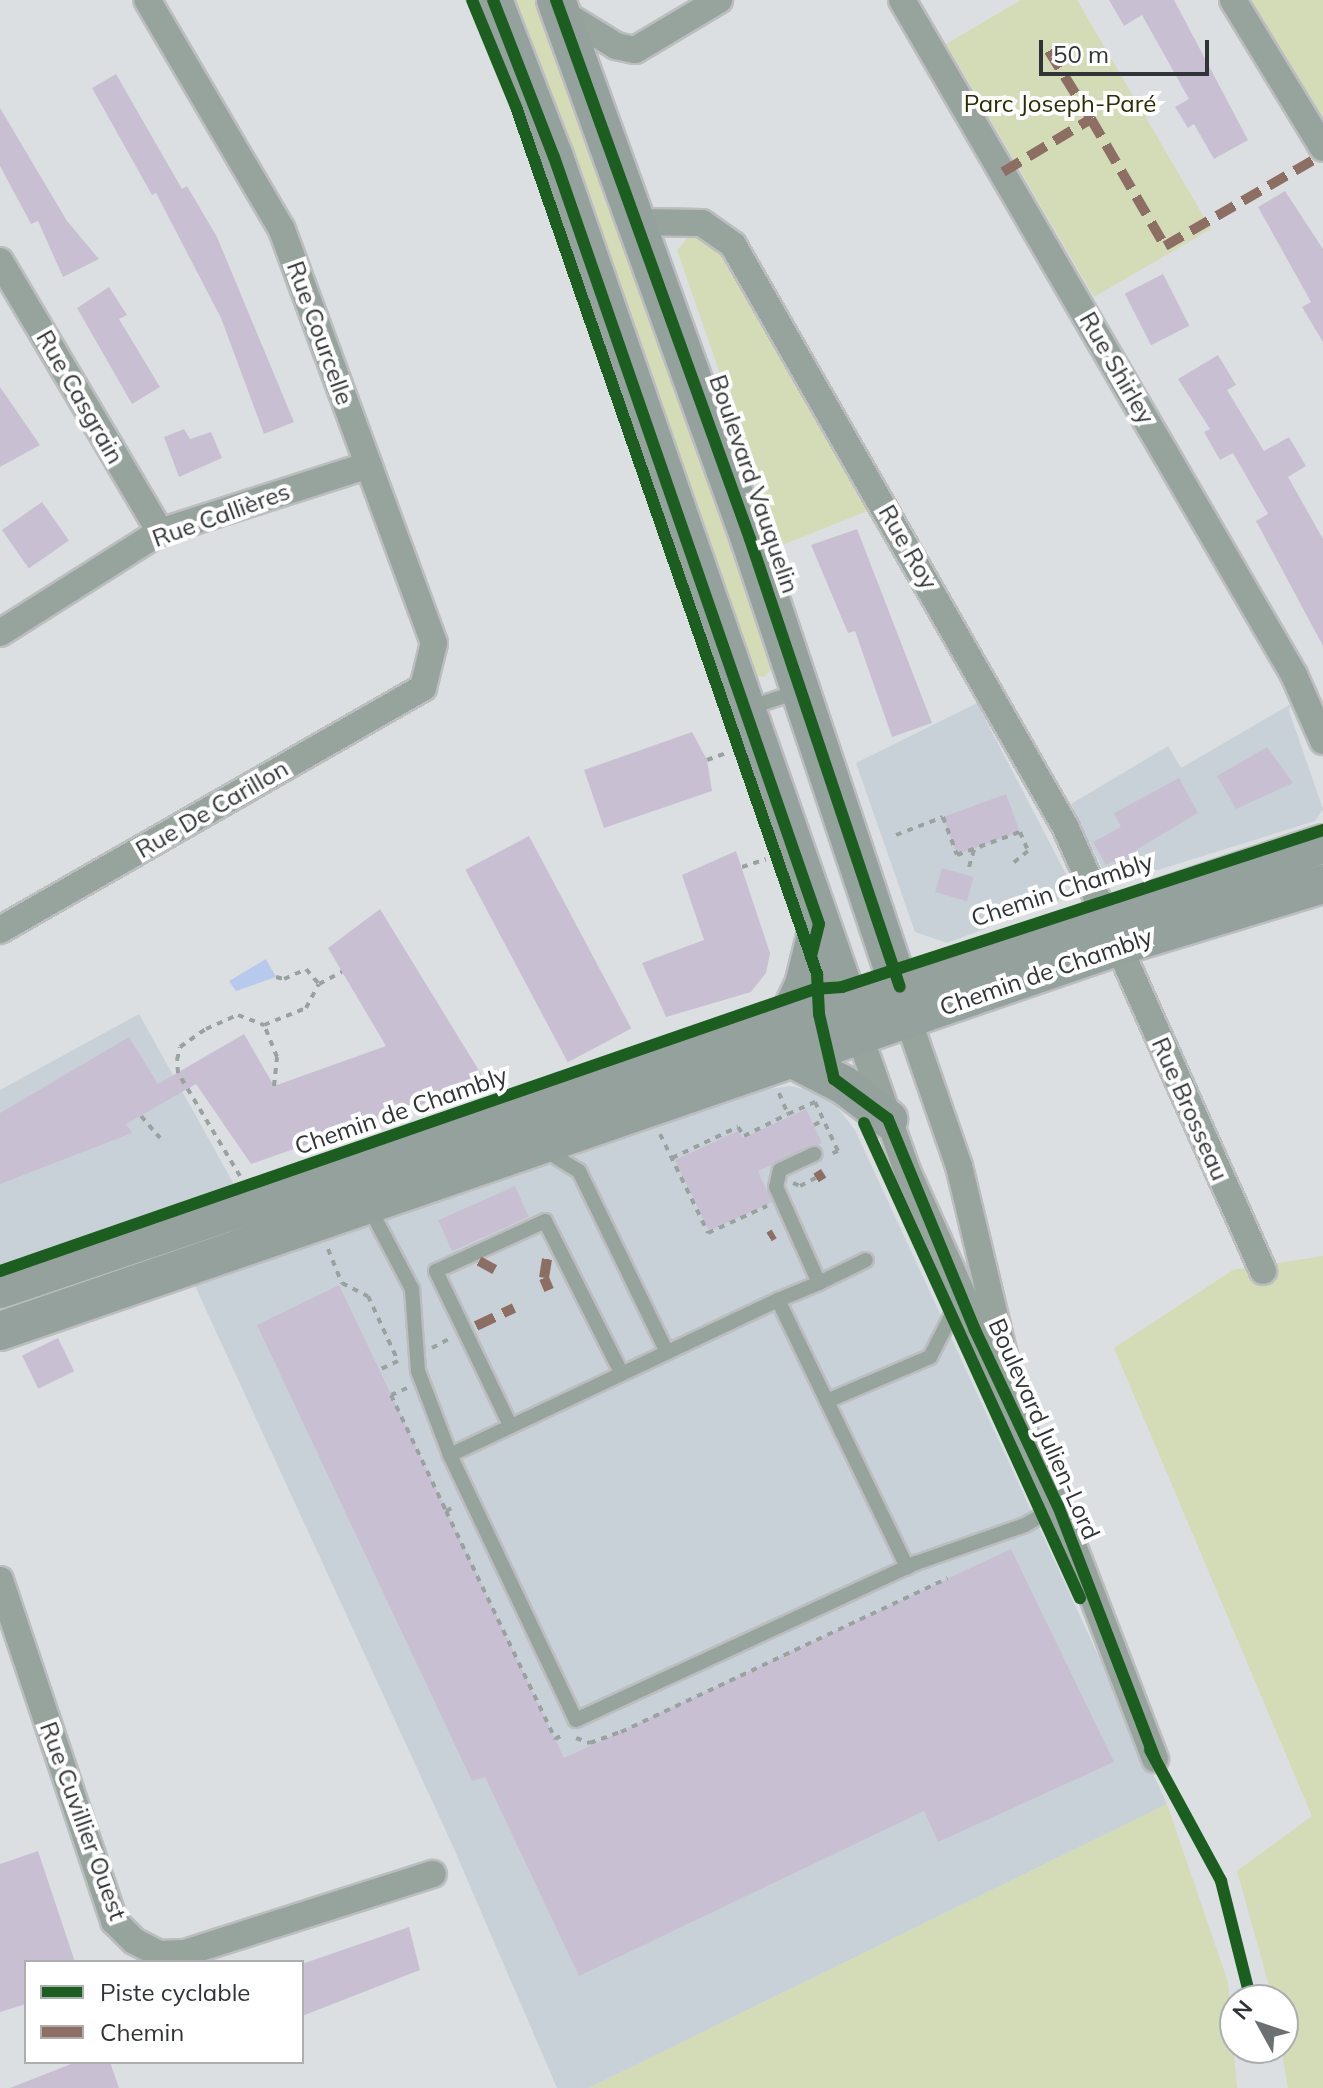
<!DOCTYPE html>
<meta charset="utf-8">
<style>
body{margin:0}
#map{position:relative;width:1323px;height:2088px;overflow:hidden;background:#dcdfe2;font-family:Mulish,sans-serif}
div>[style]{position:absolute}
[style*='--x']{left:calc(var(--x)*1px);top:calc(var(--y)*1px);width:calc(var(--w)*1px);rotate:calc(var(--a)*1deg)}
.built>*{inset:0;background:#c8d1d7}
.green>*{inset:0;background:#d4dbb7}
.water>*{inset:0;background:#b7c9ed}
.building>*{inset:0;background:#c8c0d2;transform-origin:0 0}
.path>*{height:4px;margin-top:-2px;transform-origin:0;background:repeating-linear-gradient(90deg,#9aa29f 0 6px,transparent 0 12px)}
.roads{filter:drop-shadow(2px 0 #bbbdbf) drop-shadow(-2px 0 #bbbdbf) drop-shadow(0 2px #bbbdbf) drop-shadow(0 -2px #bbbdbf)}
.lane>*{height:14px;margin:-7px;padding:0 7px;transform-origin:7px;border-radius:7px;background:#97a39d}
.street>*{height:26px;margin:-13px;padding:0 13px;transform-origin:13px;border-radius:13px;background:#97a39d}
.secondary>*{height:38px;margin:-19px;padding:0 19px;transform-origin:19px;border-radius:19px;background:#95a19c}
.quiet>*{height:10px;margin-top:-5px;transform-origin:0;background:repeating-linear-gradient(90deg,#8d6e63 0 20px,transparent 0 30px)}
.cycleway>*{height:12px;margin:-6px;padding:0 6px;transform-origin:6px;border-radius:6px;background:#1b5e20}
span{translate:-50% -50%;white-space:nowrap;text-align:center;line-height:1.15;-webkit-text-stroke:8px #fff;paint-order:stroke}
.park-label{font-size:24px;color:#2a2e01}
.street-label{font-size:24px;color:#313436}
.legend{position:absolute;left:24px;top:1960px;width:280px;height:104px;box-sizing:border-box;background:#fff;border:2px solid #adaeaf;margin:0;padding:10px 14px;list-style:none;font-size:24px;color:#313436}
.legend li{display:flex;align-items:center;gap:16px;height:40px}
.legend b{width:40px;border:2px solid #adaeaf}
.north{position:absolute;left:1219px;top:1984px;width:80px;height:80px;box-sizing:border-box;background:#fff;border:2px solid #adaeaf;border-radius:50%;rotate:310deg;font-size:22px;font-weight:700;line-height:32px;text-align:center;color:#313436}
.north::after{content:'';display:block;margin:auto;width:28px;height:36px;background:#6d7072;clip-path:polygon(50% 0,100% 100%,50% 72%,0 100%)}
.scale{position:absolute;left:1039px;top:40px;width:170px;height:36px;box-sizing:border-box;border:4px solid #313436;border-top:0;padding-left:10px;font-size:24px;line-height:28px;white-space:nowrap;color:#313436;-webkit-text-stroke:6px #fff;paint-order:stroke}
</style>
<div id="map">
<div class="built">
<div style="clip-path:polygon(977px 703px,1069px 880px,1058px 901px,947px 943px,915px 932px,856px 763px)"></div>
<div style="clip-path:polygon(1291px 704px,1289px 711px,1323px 809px,1315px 821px,1132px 878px,1107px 878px,1071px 804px,1168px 746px,1181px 768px)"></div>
<div style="clip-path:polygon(139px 1014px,236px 1188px,0 1266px,0 1090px)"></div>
<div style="clip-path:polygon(789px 1086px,826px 1093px,855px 1130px,1167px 1804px,589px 2088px,557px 2088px,451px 1842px,195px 1286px,764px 1090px)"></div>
</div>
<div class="green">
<div style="clip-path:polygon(506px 0,542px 0,773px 655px,773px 668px,764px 677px,753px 676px)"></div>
<div style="clip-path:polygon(1021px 0,1077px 0,1211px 229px,1094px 297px,946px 44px)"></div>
<div style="clip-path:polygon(1240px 0,1323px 0,1323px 132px)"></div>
<div style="clip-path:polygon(690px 235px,718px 246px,870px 510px,780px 546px,677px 250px)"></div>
<div style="clip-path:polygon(1323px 1256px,1323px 2088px,1288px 2088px,1281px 2048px,1283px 2000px,1273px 2000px,1237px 1871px,1312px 1816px,1114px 1348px,1233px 1270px)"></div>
<div style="clip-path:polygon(1167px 1804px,1228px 1982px,1237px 2088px,589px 2088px)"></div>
</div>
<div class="water">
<div style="clip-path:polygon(266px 959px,276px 977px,236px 991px,229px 981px)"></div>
</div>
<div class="building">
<div style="clip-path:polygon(1109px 0,1174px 0,1248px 140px,1214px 159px,1194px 124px,1188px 128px,1175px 107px,1189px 99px,1142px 15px,1124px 26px)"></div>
<div style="clip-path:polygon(116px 74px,182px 189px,187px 186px,217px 237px,294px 422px,264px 434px,221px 318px,156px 193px,152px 195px,92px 88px)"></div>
<div style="clip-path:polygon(0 108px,67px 221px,99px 259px,63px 277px,38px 221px,31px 224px,0 166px)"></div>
<div style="clip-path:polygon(1285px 191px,1323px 249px,1323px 342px,1302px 307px,1311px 302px,1258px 207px)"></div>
<div style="left:1163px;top:274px;width:58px;height:43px;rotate:63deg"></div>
<div style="clip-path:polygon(109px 287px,127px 315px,119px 319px,160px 387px,132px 404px,77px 308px)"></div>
<div style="clip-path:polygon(1218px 355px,1236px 385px,1227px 390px,1264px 451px,1289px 437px,1306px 466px,1288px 477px,1323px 539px,1323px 646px,1256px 521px,1268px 514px,1233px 453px,1220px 460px,1204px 432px,1210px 429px,1178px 379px)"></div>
<div style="clip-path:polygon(0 387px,40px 445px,0 467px)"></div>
<div style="clip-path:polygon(184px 429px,190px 439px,211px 432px,222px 458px,179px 477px,164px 437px)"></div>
<div style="left:42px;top:502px;width:47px;height:49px;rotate:55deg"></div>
<div style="clip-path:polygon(857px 529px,932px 723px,892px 737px,855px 631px,848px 633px,811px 545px)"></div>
<div style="clip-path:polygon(692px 732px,707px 760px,712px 791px,604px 828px,584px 770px)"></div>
<div style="clip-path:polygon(1267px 747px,1293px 783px,1236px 809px,1217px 776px)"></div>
<div style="clip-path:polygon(1179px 778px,1198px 813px,1136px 850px,1140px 858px,1118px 870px,1113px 861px,1106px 865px,1093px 842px,1121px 827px,1114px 813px)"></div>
<div style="left:1006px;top:794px;width:40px;height:67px;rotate:70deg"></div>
<div style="left:529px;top:836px;width:218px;height:72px;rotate:62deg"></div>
<div style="clip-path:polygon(736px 851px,770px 953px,766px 973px,751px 992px,666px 1017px,642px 963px,704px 940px,682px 875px)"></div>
<div style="left:942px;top:868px;width:33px;height:25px;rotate:16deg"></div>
<div style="clip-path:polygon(380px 909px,486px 1082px,251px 1164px,196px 1084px,126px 1124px,132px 1133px,0 1184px,0 1113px,129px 1037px,158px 1084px,244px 1034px,274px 1086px,386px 1046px,328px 948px)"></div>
<div style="clip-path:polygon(806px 1109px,822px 1143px,758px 1171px,772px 1202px,709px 1231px,675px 1160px,738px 1131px,743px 1138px)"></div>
<div style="left:515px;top:1186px;width:34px;height:84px;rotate:66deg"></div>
<div style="clip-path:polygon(339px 1285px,564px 1758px,1011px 1549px,1114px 1762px,938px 1842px,924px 1811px,579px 1976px,485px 1777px,472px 1781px,257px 1325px)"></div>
<div style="left:58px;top:1338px;width:37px;height:40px;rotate:64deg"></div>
<div style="clip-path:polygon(38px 1851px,75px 1962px,26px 1962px,26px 2004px,0 2012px,0 1864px)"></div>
<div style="clip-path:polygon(409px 1927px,420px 1970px,302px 2016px,302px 1964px)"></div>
<div style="clip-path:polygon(76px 2062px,110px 2062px,119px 2088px,10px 2088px)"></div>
</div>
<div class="path">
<div style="--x:707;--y:760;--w:23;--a:-20"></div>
<div style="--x:896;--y:835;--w:50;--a:-21"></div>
<div style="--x:943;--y:817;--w:40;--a:69.8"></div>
<div style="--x:957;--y:855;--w:67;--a:-20.1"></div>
<div style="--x:1020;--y:832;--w:21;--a:67"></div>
<div style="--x:1028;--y:851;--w:19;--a:141"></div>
<div style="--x:742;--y:867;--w:25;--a:-18"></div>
<div style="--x:969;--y:867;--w:19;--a:-74"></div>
<div style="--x:276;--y:977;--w:8;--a:14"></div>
<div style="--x:284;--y:979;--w:24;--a:-24"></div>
<div style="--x:306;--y:969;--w:20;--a:49"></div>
<div style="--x:274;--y:1086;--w:29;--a:-84"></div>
<div style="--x:277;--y:1057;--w:35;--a:-112"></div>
<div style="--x:264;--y:1025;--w:45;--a:-22"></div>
<div style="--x:306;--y:1008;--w:27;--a:-62"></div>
<div style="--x:319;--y:984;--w:26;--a:-28"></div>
<div style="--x:779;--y:1093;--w:23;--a:67"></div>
<div style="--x:788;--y:1114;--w:30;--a:-24"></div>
<div style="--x:815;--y:1102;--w:54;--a:64.9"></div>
<div style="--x:838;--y:1151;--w:8;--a:157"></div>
<div style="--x:141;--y:1116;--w:29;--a:49"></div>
<div style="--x:814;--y:1125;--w:11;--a:-27"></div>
<div style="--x:660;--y:1134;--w:110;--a:64.1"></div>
<div style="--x:708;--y:1233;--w:65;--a:-24.6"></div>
<div style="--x:672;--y:1158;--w:73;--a:-25.2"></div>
<div style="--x:738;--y:1127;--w:11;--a:56"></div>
<div style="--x:744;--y:1136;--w:49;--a:-26.6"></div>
<div style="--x:240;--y:1176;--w:120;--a:-121"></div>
<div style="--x:178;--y:1073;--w:13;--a:-94"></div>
<div style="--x:177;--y:1060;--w:13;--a:-77"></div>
<div style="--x:180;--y:1047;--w:32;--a:-35"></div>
<div style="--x:206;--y:1029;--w:35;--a:-24"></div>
<div style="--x:238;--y:1015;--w:28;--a:21"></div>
<div style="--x:793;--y:1183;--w:8;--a:23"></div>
<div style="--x:800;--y:1186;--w:18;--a:-27"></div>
<div style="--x:328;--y:1249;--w:37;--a:68"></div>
<div style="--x:342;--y:1283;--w:29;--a:27"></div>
<div style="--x:368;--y:1296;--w:72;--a:65.2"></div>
<div style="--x:398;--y:1361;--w:21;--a:155"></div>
<div style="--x:432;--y:1348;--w:19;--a:-28"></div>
<div style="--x:407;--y:1388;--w:17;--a:156"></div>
<div style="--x:391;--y:1395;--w:128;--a:64.6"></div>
<div style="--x:446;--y:1511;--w:11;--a:-27"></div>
<div style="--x:446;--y:1511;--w:253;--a:64.4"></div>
<div style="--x:555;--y:1739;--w:11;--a:-27"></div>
<div style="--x:576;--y:1738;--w:15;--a:20"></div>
<div style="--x:590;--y:1743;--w:33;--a:-20"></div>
<div style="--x:621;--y:1732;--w:361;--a:-25.2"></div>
</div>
<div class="roads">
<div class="lane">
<div style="--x:748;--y:708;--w:55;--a:-18.1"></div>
<div style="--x:545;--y:1150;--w:40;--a:32"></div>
<div style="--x:579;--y:1171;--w:199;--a:64.1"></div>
<div style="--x:369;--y:1207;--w:93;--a:62.3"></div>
<div style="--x:412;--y:1289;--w:82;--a:85.8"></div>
<div style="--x:418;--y:1371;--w:90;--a:69.1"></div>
<div style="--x:450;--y:1455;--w:293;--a:64.6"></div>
<div style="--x:576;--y:1720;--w:374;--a:-24.8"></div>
<div style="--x:916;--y:1563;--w:115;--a:-19.2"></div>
<div style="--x:1025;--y:1525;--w:38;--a:-30"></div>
<div style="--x:819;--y:1283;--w:52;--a:-26.1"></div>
<div style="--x:778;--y:1300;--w:44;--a:-22.5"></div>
<div style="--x:819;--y:1283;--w:105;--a:-114.1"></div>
<div style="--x:776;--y:1187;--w:17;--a:-77"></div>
<div style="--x:780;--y:1170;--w:38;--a:-25"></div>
<div style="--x:827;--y:1401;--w:112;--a:-23.1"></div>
<div style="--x:930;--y:1357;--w:68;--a:-62.7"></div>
<div style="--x:510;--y:1425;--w:171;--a:-115.7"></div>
<div style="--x:436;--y:1271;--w:120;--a:-24.6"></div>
<div style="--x:545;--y:1221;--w:169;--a:63.3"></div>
<div style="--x:450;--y:1455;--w:363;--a:-25.3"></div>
<div style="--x:778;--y:1300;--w:297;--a:64.2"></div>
</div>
<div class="street">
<div style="--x:902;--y:0;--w:781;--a:59.85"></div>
<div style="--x:1294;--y:675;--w:72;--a:66.3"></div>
<div style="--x:1233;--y:0;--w:173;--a:58.7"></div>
<div style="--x:561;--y:12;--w:65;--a:31.7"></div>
<div style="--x:616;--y:46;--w:19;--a:12"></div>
<div style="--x:635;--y:50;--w:98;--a:-30.8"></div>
<div style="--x:639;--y:222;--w:63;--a:0.9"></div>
<div style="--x:702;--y:223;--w:38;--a:35"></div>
<div style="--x:733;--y:245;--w:669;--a:60.26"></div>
<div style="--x:1065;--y:826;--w:487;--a:66"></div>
<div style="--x:0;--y:261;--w:315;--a:59.4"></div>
<div style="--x:0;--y:633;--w:189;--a:-32.3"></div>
<div style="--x:160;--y:532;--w:219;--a:-17.8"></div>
<div style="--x:0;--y:930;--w:487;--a:-29.8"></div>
<div style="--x:423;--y:688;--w:46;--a:-76.3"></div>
<div style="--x:434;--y:643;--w:442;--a:-110.2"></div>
<div style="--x:281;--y:228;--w:264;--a:-120.4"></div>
<div style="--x:908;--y:1019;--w:156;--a:70.9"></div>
<div style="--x:959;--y:1166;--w:220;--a:76.6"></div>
<div style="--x:860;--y:1037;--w:144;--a:70.6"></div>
<div style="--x:908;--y:1173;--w:365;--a:65.8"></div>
<div style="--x:1058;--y:1506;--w:271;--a:69"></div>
<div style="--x:0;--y:1580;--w:360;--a:71.5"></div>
<div style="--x:114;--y:1921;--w:28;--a:45"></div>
<div style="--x:134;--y:1941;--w:28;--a:27"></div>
<div style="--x:159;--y:1954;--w:26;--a:-2"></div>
<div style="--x:185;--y:1953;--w:260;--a:-17.7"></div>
</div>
<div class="secondary">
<div style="--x:493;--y:0;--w:168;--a:68.8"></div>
<div style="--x:554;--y:157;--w:921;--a:70.8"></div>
<div style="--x:556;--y:0;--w:573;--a:70.2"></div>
<div style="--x:750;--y:539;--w:498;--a:71.6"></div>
<div style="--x:784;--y:1027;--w:47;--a:-64.5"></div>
<div style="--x:804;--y:985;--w:63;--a:-76.2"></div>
<div style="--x:795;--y:1060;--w:55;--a:27"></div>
<div style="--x:844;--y:1085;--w:56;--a:37.7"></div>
<div style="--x:0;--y:1289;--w:1396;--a:-18.59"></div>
<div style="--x:0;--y:1331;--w:1183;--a:-18.99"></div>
<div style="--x:1119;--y:946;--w:213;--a:-16.9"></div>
</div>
</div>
<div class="quiet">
<div style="--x:1091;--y:119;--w:147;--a:59.8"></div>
<div style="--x:1165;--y:246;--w:173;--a:-30.1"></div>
<div style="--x:1003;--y:172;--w:103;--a:-31.1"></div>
<div style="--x:1091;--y:119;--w:89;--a:-121.7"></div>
<div style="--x:816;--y:1178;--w:9;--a:-32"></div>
<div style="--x:769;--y:1237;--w:6;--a:-31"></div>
<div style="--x:547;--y:1259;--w:19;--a:99"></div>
<div style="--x:544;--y:1278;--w:13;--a:67"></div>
<div style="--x:479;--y:1261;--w:18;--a:29"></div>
<div style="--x:476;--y:1326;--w:42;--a:-25.3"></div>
</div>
<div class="cycleway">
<div style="--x:472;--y:0;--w:116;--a:67.6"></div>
<div style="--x:516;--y:107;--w:918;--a:70.85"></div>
<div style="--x:817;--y:974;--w:40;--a:87.1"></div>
<div style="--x:819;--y:1014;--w:67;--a:77"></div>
<div style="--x:834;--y:1079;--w:67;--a:36.5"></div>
<div style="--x:888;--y:1119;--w:228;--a:67.6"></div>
<div style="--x:975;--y:1330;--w:195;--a:64.8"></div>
<div style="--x:1058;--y:1506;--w:271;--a:69"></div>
<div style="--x:493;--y:0;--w:168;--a:68.8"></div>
<div style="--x:554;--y:157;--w:811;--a:70.94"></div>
<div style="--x:819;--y:924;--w:34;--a:104"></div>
<div style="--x:556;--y:0;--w:573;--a:70.2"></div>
<div style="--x:750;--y:539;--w:472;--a:71.5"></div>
<div style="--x:864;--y:1123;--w:522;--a:65.55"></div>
<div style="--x:0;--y:1271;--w:862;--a:-19.09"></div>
<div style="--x:815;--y:989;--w:27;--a:-4"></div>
<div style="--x:842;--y:987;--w:506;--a:-18.08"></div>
<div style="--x:1150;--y:1750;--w:149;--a:61.5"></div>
<div style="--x:1221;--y:1881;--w:123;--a:75.9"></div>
</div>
<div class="park-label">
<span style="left:1060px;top:104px">Parc Joseph-Paré</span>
</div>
<div class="street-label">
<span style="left:320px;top:333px;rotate:70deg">Rue Courcelle</span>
<span style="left:1117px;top:368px;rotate:60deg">Rue Shirley</span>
<span style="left:80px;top:397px;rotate:60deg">Rue Casgrain</span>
<span style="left:754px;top:484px;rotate:71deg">Boulevard Vauquelin</span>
<span style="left:221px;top:515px;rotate:-20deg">Rue Callières</span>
<span style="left:908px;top:547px;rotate:60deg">Rue Roy</span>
<span style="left:212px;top:809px;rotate:-30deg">Rue De Carillon</span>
<span style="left:1062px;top:890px;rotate:-18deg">Chemin Chambly</span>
<span style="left:1046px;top:972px;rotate:-19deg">Chemin de Chambly</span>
<span style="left:1190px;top:1109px;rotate:66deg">Rue Brosseau</span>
<span style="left:401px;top:1111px;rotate:-19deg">Chemin de Chambly</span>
<span style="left:1044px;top:1429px;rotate:66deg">Boulevard Julien-Lord</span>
<span style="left:83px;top:1821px;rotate:70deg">Rue Cuvillier Ouest</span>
</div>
<ul class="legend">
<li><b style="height:10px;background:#1b5e20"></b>Piste cyclable</li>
<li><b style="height:10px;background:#8d6e63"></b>Chemin</li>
</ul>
<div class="north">N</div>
<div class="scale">50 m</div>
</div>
